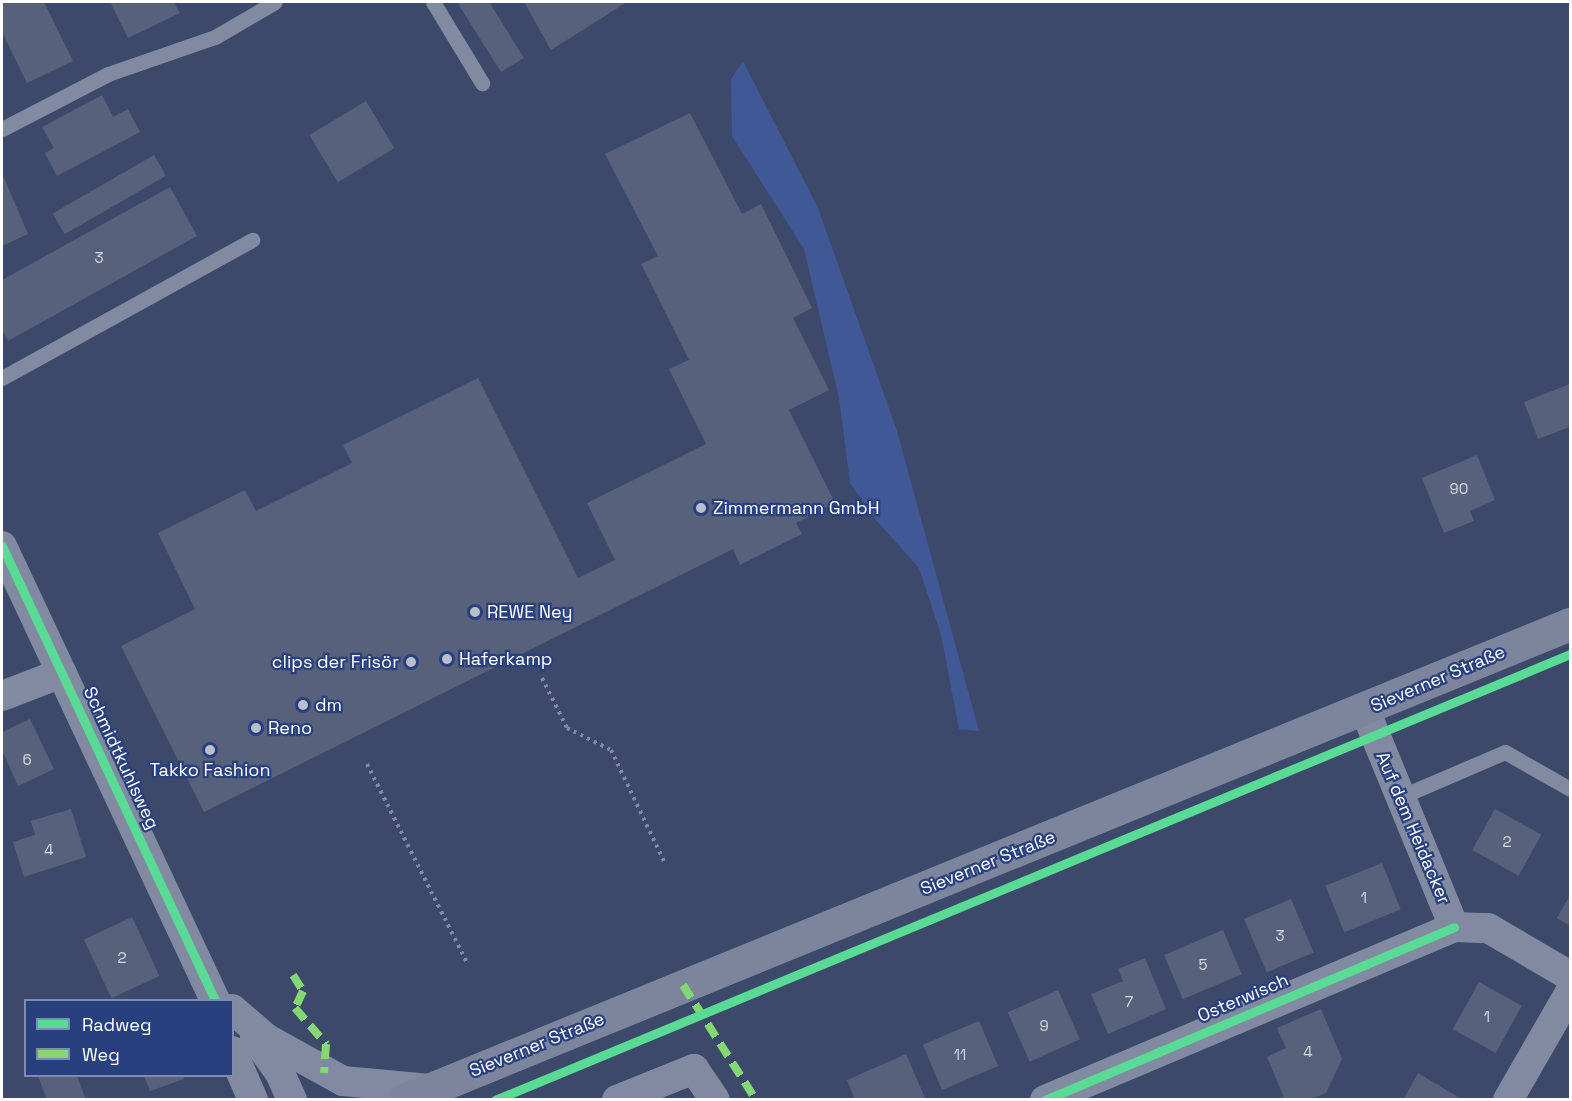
<!DOCTYPE html>
<meta charset="utf-8">
<style>
body{margin:0}
#map{position:relative;width:1572px;height:1101px;overflow:hidden;background:#3d496a;font-family:"Space Grotesk",sans-serif}
div>[style]{position:absolute}
[style*='--x']{left:calc(var(--x)*1px);top:calc(var(--y)*1px);width:calc(var(--w)*1px);rotate:calc(var(--a)*1deg)}
.green>*{inset:0;background:#405896}
.building>*{inset:0;background:#57617c;transform-origin:0 0}
.path>*{height:4px;margin-top:-2px;transform-origin:0;background:repeating-linear-gradient(90deg,#828aa1 0 3px,transparent 0 7.5px)}
.service>*{height:15px;margin:-7.5px;padding:0 7.5px;transform-origin:7.5px;border-radius:7.5px;background:#828aa1}
.minor>*{height:30px;margin:-15px;padding:0 15px;transform-origin:15px;border-radius:15px;background:#828aa1}
.secondary>*{height:33px;margin:-16.5px;padding:0 16.5px;transform-origin:16.5px;border-radius:16.5px;background:#7d859d}
.quiet>*{height:8px;margin-top:-4px;transform-origin:0;background:repeating-linear-gradient(90deg,#83d873 0 15px,transparent 0 23px)}
.cycleway>*{height:9px;margin:-4.5px;padding:0 4.5px;transform-origin:4.5px;border-radius:4.5px;background:#5adb95}
.dots>*{width:16px;height:16px;translate:-50% -50%;box-sizing:border-box;border:3px solid #29407e;border-radius:50%}
span{translate:-50% -50%;white-space:nowrap;text-align:center;line-height:1.15;-webkit-text-stroke:4.5px #29407e;paint-order:stroke}
.number-label{font-size:15px;color:#d5d8de}
.number-label span{-webkit-text-stroke-width:0}
.poi-label{font-size:18px;color:#fff}
.left{translate:0 -50%;text-align:left}
.right{translate:-100% -50%;text-align:right}
.street-label{font-size:18px;color:#fff}
.frame{position:absolute;inset:0;border:3px solid #fff;pointer-events:none}
.legend{position:absolute;left:24px;top:999px;width:210px;height:78px;box-sizing:border-box;background:#29407e;border:2px solid #7f8cb2;margin:0;padding:8px 10px;list-style:none;font-size:18px;color:#fff}
.legend li{display:flex;align-items:center;gap:12px;height:30px}
.legend b{width:30px;border:2px solid #7f8cb2}
</style>
<div id="map">
<div class="green">
<div style="clip-path:polygon(743px 61px,818px 208px,897px 431px,979px 731px,959px 729px,941px 635px,919px 568px,877px 521px,850px 483px,839px 398px,804px 249px,732px 136px,731px 79px)"></div>
</div>
<div class="building">
<div style="clip-path:polygon(2px 2px,44px 2px,73px 61px,27px 83px,2px 32px)"></div>
<div style="clip-path:polygon(110px 2px,174px 2px,180px 13px,128px 38px)"></div>
<div style="clip-path:polygon(457px 2px,489px 2px,524px 58px,501px 72px)"></div>
<div style="clip-path:polygon(524px 2px,627px 2px,551px 50px)"></div>
<div style="clip-path:polygon(102px 95px,113px 117px,128px 109px,140px 132px,57px 176px,45px 153px,54px 148px,42px 127px)"></div>
<div style="left:366px;top:101px;width:55px;height:66px;rotate:59deg"></div>
<div style="clip-path:polygon(690px 113px,742px 214px,761px 204px,812px 308px,793px 318px,829px 390px,789px 410px,835px 503px,796px 523px,802px 534px,740px 565px,733px 549px,204px 812px,121px 646px,195px 609px,158px 533px,245px 490px,256px 511px,352px 463px,343px 445px,478px 378px,578px 578px,615px 560px,587px 503px,706px 444px,669px 369px,689px 360px,641px 264px,658px 256px,605px 154px)"></div>
<div style="left:154px;top:155px;width:24px;height:117px;rotate:60deg"></div>
<div style="clip-path:polygon(2px 173px,28px 234px,2px 246px)"></div>
<div style="clip-path:polygon(170px 187px,197px 236px,8px 341px,2px 330px,2px 280px)"></div>
<div style="clip-path:polygon(1570px 384px,1570px 427px,1538px 439px,1524px 402px)"></div>
<div style="clip-path:polygon(1477px 455px,1495px 500px,1470px 511px,1474px 521px,1444px 533px,1422px 478px)"></div>
<div style="clip-path:polygon(30px 719px,54px 769px,18px 786px,2px 750px,2px 732px)"></div>
<div style="clip-path:polygon(71px 809px,86px 857px,24px 877px,13px 842px,35px 835px,31px 821px)"></div>
<div style="left:1495px;top:809px;width:53px;height:47px;rotate:29deg"></div>
<div style="left:1382px;top:863px;width:50px;height:61px;rotate:68deg"></div>
<div style="clip-path:polygon(1570px 895px,1570px 926px,1557px 918px)"></div>
<div style="left:1291px;top:899px;width:58px;height:51px;rotate:67deg"></div>
<div style="left:132px;top:917px;width:65px;height:53px;rotate:65deg"></div>
<div style="left:1223px;top:930px;width:48px;height:64px;rotate:67deg"></div>
<div style="clip-path:polygon(1145px 958px,1166px 1009px,1108px 1034px,1091px 994px,1123px 981px,1118px 969px)"></div>
<div style="left:1479px;top:982px;width:49px;height:54px;rotate:29deg"></div>
<div style="left:1058px;top:990px;width:54px;height:55px;rotate:66deg"></div>
<div style="clip-path:polygon(1321px 1009px,1342px 1059px,1326px 1093px,1309px 1100px,1285px 1100px,1267px 1057px,1286px 1048px,1277px 1028px)"></div>
<div style="left:979px;top:1021px;width:49px;height:61px;rotate:67deg"></div>
<div style="clip-path:polygon(906px 1054px,925px 1098px,855px 1100px,847px 1080px)"></div>
<div style="clip-path:polygon(1418px 1073px,1463px 1100px,1403px 1100px)"></div>
<div style="clip-path:polygon(38px 1076px,77px 1076px,86px 1100px,47px 1100px)"></div>
<div style="clip-path:polygon(144px 1076px,183px 1076px,184px 1079px,150px 1091px)"></div>
</div>
<div class="path">
<div style="--x:542;--y:678;--w:56;--a:63.4"></div>
<div style="--x:567;--y:728;--w:49;--a:26.6"></div>
<div style="--x:611;--y:750;--w:123;--a:64.5"></div>
<div style="--x:367;--y:764;--w:223;--a:63.3"></div>
</div>
<div class="service">
<div style="--x:433;--y:2;--w:95;--a:58.8"></div>
<div style="--x:2;--y:129;--w:119;--a:-27.4"></div>
<div style="--x:108;--y:74;--w:113;--a:-19.1"></div>
<div style="--x:215;--y:37;--w:69;--a:-30.3"></div>
<div style="--x:2;--y:378;--w:286;--a:-28.9"></div>
<div style="--x:1400;--y:797;--w:114;--a:-23.2"></div>
<div style="--x:1505;--y:752;--w:75;--a:29.6"></div>
</div>
<div class="minor">
<div style="--x:2;--y:546;--w:501;--a:64.87"></div>
<div style="--x:2;--y:696;--w:64;--a:-21"></div>
<div style="--x:1365;--y:710;--w:235;--a:67.7"></div>
<div style="--x:1454;--y:927;--w:34;--a:2"></div>
<div style="--x:1488;--y:928;--w:95;--a:30.3"></div>
<div style="--x:232;--y:1009;--w:46;--a:40.6"></div>
<div style="--x:267;--y:1039;--w:87;--a:28.9"></div>
<div style="--x:343;--y:1081;--w:87;--a:5.3"></div>
<div style="--x:255;--y:1038;--w:43;--a:54.5"></div>
<div style="--x:280;--y:1073;--w:30;--a:66"></div>
<div style="--x:232;--y:1051;--w:53;--a:66.8"></div>
<div style="--x:617;--y:1100;--w:83;--a:-21.9"></div>
<div style="--x:694;--y:1069;--w:37;--a:56"></div>
<div style="--x:1045;--y:1100;--w:444;--a:-22.9"></div>
<div style="--x:1508;--y:1100;--w:125;--a:-60.1"></div>
</div>
<div class="secondary">
<div style="--x:404;--y:1100;--w:1259;--a:-22.21"></div>
</div>
<div class="quiet">
<div style="--x:293;--y:975;--w:19;--a:58"></div>
<div style="--x:303;--y:991;--w:19;--a:115"></div>
<div style="--x:295;--y:1008;--w:48;--a:49.3"></div>
<div style="--x:326;--y:1044;--w:29;--a:94"></div>
<div style="--x:683;--y:985;--w:136;--a:57.6"></div>
</div>
<div class="cycleway">
<div style="--x:2;--y:546;--w:501;--a:64.87"></div>
<div style="--x:495;--y:1100;--w:1164;--a:-22.53"></div>
<div style="--x:1045;--y:1100;--w:444;--a:-22.9"></div>
</div>
<div class="dots">
<div style="left:701px;top:508px;background:#bbbfcb"></div>
<div style="left:475px;top:612px;background:#bbbfcb"></div>
<div style="left:447px;top:659px;background:#bbbfcb"></div>
<div style="left:411px;top:662px;background:#bbbfcb"></div>
<div style="left:303px;top:705px;background:#bbbfcb"></div>
<div style="left:256px;top:728px;background:#bbbfcb"></div>
<div style="left:210px;top:750px;background:#bbbfcb"></div>
</div>
<div class="number-label">
<span style="left:99px;top:258px">3</span>
<span style="left:1459px;top:489px">90</span>
<span style="left:27px;top:760px">6</span>
<span style="left:1507px;top:842px">2</span>
<span style="left:49px;top:850px">4</span>
<span style="left:1364px;top:898px">1</span>
<span style="left:1280px;top:936px">3</span>
<span style="left:122px;top:958px">2</span>
<span style="left:1203px;top:965px">5</span>
<span style="left:1129px;top:1002px">7</span>
<span style="left:1487px;top:1017px">1</span>
<span style="left:1044px;top:1026px">9</span>
<span style="left:1308px;top:1052px">4</span>
<span style="left:960px;top:1055px">11</span>
</div>
<div class="poi-label">
<span class="left" style="left:713px;top:508px">Zimmermann GmbH</span>
<span class="left" style="left:487px;top:612px">REWE Ney</span>
<span class="left" style="left:459px;top:659px">Haferkamp</span>
<span class="right" style="left:399px;top:662px">clips der Frisör</span>
<span class="left" style="left:315px;top:705px">dm</span>
<span class="left" style="left:268px;top:728px">Reno</span>
<span style="left:210px;top:770px">Takko Fashion</span>
</div>
<div class="street-label">
<span style="left:1438px;top:679px;rotate:-23deg">Sieverner Straße</span>
<span style="left:121px;top:758px;rotate:65deg">Schmidtkuhlsweg</span>
<span style="left:1413px;top:828px;rotate:67deg">Auf dem Heidacker</span>
<span style="left:988px;top:863px;rotate:-22deg">Sieverner Straße</span>
<span style="left:1243px;top:998px;rotate:-23deg">Osterwisch</span>
<span style="left:537px;top:1045px;rotate:-22deg">Sieverner Straße</span>
</div>
<div class="frame"></div>
<ul class="legend">
<li><b style="height:8px;background:#5adb95"></b>Radweg</li>
<li><b style="height:8px;background:#83d873"></b>Weg</li>
</ul>
</div>
